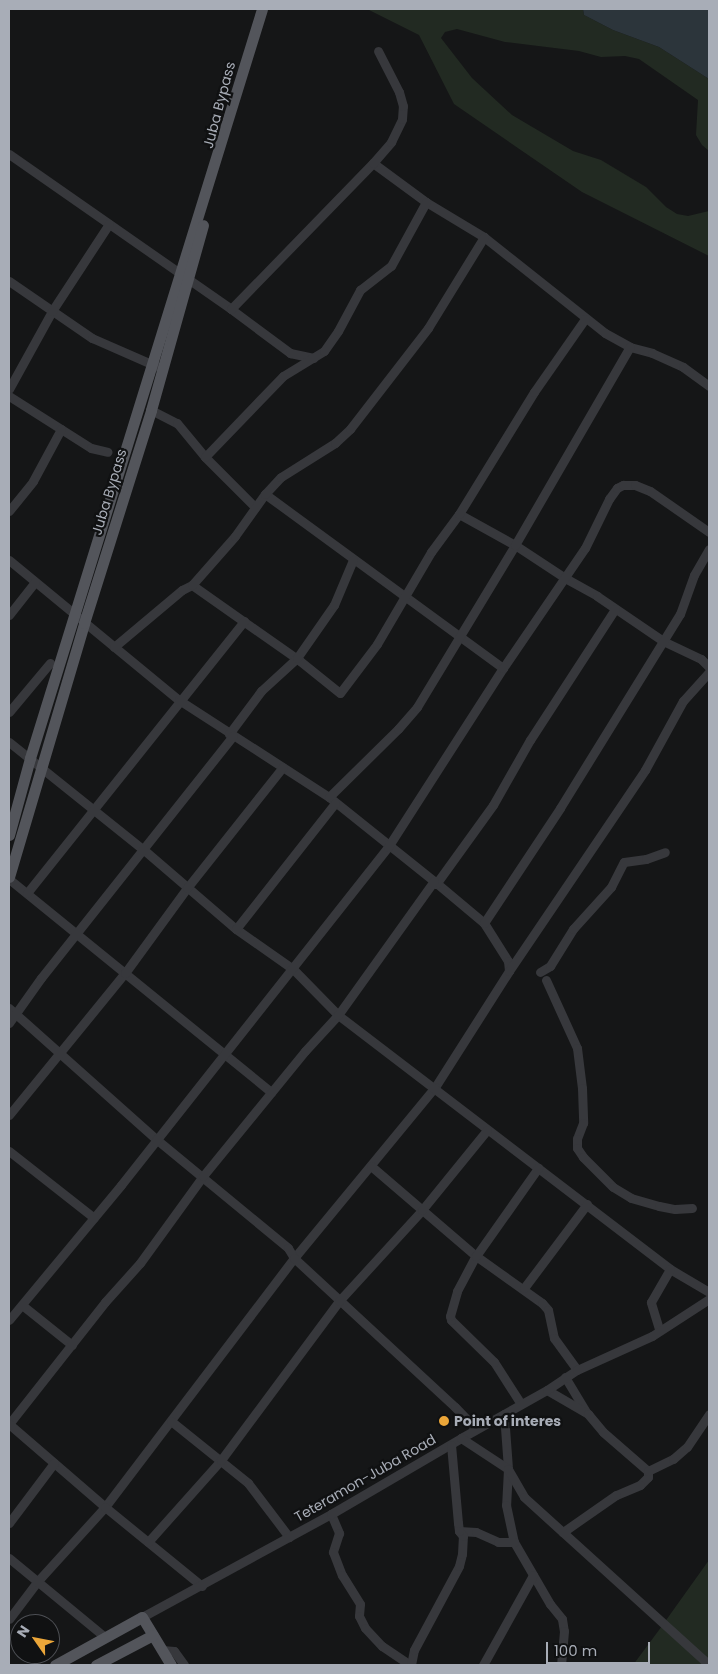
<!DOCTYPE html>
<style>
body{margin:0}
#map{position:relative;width:718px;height:1674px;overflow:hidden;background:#151617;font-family:Poppins,sans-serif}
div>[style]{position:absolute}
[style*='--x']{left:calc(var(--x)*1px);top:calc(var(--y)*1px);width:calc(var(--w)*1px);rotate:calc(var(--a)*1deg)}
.green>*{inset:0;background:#222a22}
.water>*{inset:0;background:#2c353b}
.minor>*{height:9px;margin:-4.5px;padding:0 4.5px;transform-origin:4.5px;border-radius:4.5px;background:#37383c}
.major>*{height:11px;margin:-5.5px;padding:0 5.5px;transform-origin:5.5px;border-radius:5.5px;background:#53555b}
.dots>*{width:14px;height:14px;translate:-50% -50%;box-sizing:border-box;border:2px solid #101112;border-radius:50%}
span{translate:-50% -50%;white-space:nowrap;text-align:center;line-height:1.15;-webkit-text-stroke:4.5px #101112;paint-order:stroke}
.street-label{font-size:14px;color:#a8adb7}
.poi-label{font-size:14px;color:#a8adb7;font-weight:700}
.left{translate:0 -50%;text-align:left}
.frame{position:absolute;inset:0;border:10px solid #a8adb7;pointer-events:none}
.north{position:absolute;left:10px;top:1614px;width:50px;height:50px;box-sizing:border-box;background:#101112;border:1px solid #4d4f54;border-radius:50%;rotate:303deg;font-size:14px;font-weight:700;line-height:20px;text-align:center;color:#a8adb7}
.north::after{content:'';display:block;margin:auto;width:18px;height:22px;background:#eba639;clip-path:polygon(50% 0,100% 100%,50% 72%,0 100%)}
.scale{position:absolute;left:546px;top:1642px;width:104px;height:22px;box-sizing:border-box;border:2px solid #a8adb7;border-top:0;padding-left:6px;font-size:15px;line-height:18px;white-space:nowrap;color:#a8adb7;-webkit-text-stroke:4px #101112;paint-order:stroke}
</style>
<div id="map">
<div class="green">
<div style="clip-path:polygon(367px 9px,583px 9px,584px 15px,613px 30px,659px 47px,709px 79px,709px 151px,702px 145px,696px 135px,698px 100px,639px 59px,625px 56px,601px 57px,579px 51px,505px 42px,457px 29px,445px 32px,441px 38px,472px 78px,512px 115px,573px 151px,601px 160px,646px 187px,666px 207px,677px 214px,688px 216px,709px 211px,709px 256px,582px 192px,454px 104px,419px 35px)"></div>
<div style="clip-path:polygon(709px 1560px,709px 1665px,633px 1665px,659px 1630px)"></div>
</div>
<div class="water">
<div style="clip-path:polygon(583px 9px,709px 9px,709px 79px,659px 47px,613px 30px,584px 15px)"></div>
</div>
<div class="minor">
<div style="--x:9;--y:154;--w:271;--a:34.9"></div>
<div style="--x:231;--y:309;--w:74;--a:36.7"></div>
<div style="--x:290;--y:353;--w:24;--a:12"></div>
<div style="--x:373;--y:163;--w:66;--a:36.3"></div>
<div style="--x:426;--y:202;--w:68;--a:31.1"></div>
<div style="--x:484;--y:237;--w:154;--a:38.4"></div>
<div style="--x:605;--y:333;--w:29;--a:29"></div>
<div style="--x:630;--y:347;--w:23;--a:15"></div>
<div style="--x:652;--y:353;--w:34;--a:24"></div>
<div style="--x:683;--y:367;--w:32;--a:36"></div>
<div style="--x:9;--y:281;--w:101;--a:34.5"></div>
<div style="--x:92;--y:338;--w:72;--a:23.7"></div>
<div style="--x:231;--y:309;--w:204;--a:-45.8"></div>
<div style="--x:373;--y:163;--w:28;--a:-49"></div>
<div style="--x:391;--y:142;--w:25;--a:-64"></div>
<div style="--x:402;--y:119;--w:13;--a:-86"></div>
<div style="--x:403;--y:106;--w:15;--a:-106"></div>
<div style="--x:399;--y:92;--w:46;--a:-117.1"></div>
<div style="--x:9;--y:389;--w:89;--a:-61.1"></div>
<div style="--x:52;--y:311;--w:104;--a:-56.8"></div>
<div style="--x:9;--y:396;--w:97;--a:32.4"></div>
<div style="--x:91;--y:448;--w:17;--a:13"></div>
<div style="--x:151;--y:410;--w:29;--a:27"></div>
<div style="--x:177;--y:423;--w:44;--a:50.5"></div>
<div style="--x:205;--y:457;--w:71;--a:45"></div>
<div style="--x:205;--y:457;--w:112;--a:-46.1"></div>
<div style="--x:283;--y:376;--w:48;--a:-31.4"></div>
<div style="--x:324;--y:351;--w:24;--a:-55"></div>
<div style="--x:338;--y:331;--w:47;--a:-61.8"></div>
<div style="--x:360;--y:290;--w:39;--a:-38"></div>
<div style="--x:391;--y:266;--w:73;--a:-61.3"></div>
<div style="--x:265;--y:494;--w:295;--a:36.2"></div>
<div style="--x:9;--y:511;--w:38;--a:-51"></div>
<div style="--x:33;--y:481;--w:59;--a:-61.7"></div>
<div style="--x:459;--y:514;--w:64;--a:29"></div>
<div style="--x:515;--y:545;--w:60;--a:33.4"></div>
<div style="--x:565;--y:578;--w:37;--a:29"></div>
<div style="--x:597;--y:596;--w:80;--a:34.3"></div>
<div style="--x:663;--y:641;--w:42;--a:25.3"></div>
<div style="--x:701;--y:659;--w:11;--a:45"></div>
<div style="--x:9;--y:560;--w:220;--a:39.5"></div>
<div style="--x:179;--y:700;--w:179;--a:32.9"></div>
<div style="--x:329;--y:797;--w:134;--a:38.7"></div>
<div style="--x:434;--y:881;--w:65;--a:40"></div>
<div style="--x:484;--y:923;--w:45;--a:57.7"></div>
<div style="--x:508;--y:961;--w:10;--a:84"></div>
<div style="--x:509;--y:971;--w:138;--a:122.5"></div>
<div style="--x:435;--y:1087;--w:222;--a:129.5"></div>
<div style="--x:294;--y:1258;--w:313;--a:127.2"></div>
<div style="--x:105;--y:1507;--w:101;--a:132.2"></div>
<div style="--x:37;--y:1582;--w:46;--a:127.1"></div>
<div style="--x:192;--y:585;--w:132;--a:35.1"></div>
<div style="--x:300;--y:661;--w:51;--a:38.7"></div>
<div style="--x:340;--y:693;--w:61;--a:-52.9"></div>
<div style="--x:377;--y:644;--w:107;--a:-59.6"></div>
<div style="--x:431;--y:552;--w:47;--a:-53.6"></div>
<div style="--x:459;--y:514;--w:143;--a:-58.4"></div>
<div style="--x:534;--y:392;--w:89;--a:-55.1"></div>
<div style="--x:9;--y:615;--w:42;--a:-51.8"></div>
<div style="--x:114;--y:647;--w:89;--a:-40"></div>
<div style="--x:182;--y:590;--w:11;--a:-27"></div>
<div style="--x:192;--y:585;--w:65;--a:-48.7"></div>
<div style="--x:235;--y:536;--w:52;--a:-54.5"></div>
<div style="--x:265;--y:494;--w:23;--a:-47"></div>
<div style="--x:281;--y:477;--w:64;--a:-32.2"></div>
<div style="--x:335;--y:443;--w:21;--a:-43"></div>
<div style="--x:350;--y:429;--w:128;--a:-52.3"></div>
<div style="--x:428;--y:328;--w:107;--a:-58.4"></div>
<div style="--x:9;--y:712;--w:64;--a:-50.1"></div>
<div style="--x:229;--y:734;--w:54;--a:-53.3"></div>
<div style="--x:261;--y:691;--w:49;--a:-42.5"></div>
<div style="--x:297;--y:658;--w:65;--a:-55.1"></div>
<div style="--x:334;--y:605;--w:49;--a:-67.1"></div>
<div style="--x:9;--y:742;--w:173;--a:38.7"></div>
<div style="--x:144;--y:850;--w:121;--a:40.7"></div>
<div style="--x:236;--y:929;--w:70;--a:35.1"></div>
<div style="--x:293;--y:969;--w:64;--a:45.6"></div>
<div style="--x:338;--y:1015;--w:418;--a:37.4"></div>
<div style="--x:670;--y:1269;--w:45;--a:30.5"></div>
<div style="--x:329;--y:797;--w:97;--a:-44.6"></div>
<div style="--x:398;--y:729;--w:29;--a:-49"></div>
<div style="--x:417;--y:707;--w:189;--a:-58.8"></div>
<div style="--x:515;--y:545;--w:229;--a:-59.9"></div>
<div style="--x:9;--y:879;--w:338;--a:39.1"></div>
<div style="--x:436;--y:884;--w:97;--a:-54.2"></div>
<div style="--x:493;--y:805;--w:75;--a:-60.4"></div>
<div style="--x:530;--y:740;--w:156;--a:-57"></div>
<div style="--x:27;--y:893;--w:348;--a:-51.4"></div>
<div style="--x:484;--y:923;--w:138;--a:-56.5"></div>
<div style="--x:560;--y:808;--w:228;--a:-58.3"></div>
<div style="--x:680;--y:614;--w:41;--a:-70.3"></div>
<div style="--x:694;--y:575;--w:30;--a:-60"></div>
<div style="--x:236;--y:929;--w:160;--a:-51.8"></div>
<div style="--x:509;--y:971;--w:243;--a:-55.9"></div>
<div style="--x:645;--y:770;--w:79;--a:-61.2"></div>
<div style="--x:683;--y:701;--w:39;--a:-48"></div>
<div style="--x:540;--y:972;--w:12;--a:-31"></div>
<div style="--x:550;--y:966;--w:44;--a:-58.1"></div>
<div style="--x:573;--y:929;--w:57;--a:-47.9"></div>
<div style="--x:611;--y:887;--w:28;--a:-63"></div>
<div style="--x:624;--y:862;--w:22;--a:-8"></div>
<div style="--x:646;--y:859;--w:20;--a:-20"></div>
<div style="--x:546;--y:980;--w:75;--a:65.5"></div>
<div style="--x:577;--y:1048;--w:40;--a:82.9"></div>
<div style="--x:582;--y:1088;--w:35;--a:88"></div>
<div style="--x:583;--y:1123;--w:17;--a:111"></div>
<div style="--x:577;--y:1139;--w:9;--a:90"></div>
<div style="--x:577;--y:1148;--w:11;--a:56"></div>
<div style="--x:583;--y:1157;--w:42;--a:45"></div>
<div style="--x:613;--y:1187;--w:21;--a:31"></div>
<div style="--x:631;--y:1198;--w:29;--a:16"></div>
<div style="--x:659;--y:1206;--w:16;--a:11"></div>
<div style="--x:675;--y:1209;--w:17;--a:-3"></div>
<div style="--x:9;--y:1008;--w:197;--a:41.7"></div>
<div style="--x:156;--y:1139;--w:171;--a:39.5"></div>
<div style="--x:288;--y:1248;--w:12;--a:59"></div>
<div style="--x:294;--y:1258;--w:219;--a:42.8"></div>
<div style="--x:455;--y:1407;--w:30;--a:46"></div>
<div style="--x:9;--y:1023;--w:55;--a:-54.6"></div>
<div style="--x:41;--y:978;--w:309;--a:-51.6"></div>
<div style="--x:9;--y:1115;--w:183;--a:-50.8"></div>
<div style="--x:125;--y:973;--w:105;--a:-53.9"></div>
<div style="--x:187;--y:888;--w:154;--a:-51.6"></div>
<div style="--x:9;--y:1151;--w:108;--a:38.2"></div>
<div style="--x:371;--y:1166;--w:138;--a:40.6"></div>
<div style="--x:476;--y:1256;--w:81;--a:35.5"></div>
<div style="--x:542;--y:1303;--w:9;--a:49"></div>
<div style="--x:548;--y:1310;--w:29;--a:78"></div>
<div style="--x:554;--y:1338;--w:39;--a:54"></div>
<div style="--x:524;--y:1288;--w:105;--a:-53.1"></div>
<div style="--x:22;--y:1305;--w:64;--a:38.7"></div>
<div style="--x:9;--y:1320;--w:175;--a:-50.3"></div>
<div style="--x:121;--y:1185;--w:431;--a:-51.7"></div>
<div style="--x:388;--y:847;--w:213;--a:-57.3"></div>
<div style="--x:503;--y:668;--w:145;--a:-55.7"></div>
<div style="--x:585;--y:548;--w:55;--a:-63.9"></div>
<div style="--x:609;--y:499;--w:14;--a:-54"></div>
<div style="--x:617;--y:488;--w:7;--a:-27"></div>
<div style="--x:623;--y:485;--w:12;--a:0"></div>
<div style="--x:635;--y:485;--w:16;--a:22"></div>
<div style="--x:650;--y:491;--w:72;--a:34.8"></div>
<div style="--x:659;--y:1329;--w:28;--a:-107"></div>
<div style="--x:651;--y:1302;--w:38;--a:-60"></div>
<div style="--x:565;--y:1377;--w:41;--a:59"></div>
<div style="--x:547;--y:1390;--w:48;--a:30.3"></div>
<div style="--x:588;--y:1414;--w:23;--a:50"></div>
<div style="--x:603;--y:1432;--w:60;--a:40.9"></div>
<div style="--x:648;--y:1471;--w:6;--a:90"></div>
<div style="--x:648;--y:1477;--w:11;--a:135"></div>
<div style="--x:640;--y:1485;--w:26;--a:157"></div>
<div style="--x:616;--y:1495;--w:65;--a:145.1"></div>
<div style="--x:521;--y:1404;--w:50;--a:-122.7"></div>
<div style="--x:494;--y:1362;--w:60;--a:-135.7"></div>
<div style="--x:451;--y:1320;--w:4;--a:-104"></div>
<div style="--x:450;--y:1316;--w:26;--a:-74"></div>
<div style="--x:457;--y:1291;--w:40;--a:-62"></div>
<div style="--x:476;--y:1256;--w:108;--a:-54.8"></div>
<div style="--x:504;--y:1414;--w:55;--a:85.8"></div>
<div style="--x:508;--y:1469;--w:36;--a:93"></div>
<div style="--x:506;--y:1505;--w:38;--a:78"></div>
<div style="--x:514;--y:1542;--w:72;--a:59.9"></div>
<div style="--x:550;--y:1604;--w:19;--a:51"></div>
<div style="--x:562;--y:1619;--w:12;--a:81"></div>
<div style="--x:564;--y:1631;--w:34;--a:95"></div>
<div style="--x:171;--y:1421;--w:99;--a:38.8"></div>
<div style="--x:248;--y:1483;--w:68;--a:52.8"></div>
<div style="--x:9;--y:1424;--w:155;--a:-51.8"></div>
<div style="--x:105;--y:1302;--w:52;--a:-48.1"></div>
<div style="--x:140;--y:1263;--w:107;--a:-54.1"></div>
<div style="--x:203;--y:1176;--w:161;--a:-50.8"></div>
<div style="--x:305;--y:1051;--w:49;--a:-47.5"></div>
<div style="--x:338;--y:1015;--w:165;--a:-54.4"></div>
<div style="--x:9;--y:1424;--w:127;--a:40.8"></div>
<div style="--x:105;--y:1507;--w:125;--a:39.2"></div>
<div style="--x:461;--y:1438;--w:98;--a:-29.2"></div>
<div style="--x:547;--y:1390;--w:36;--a:-34"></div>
<div style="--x:577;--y:1370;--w:82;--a:-24.4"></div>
<div style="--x:652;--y:1336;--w:68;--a:-33"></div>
<div style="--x:648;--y:1471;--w:28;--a:-26"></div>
<div style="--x:673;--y:1459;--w:18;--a:-41"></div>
<div style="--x:687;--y:1447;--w:40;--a:-56"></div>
<div style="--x:331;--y:1514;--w:21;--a:67"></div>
<div style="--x:339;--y:1533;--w:20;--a:108"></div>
<div style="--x:333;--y:1552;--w:25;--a:69"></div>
<div style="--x:342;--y:1575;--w:34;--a:58"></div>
<div style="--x:360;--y:1604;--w:12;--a:95"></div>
<div style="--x:359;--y:1616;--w:13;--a:63"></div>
<div style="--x:365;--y:1628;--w:25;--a:47"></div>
<div style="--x:382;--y:1646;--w:34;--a:34"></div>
<div style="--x:9;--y:1523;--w:75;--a:-53.1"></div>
<div style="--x:459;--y:1531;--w:17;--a:3"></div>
<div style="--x:476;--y:1532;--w:24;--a:24"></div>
<div style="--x:498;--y:1542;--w:16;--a:0"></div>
<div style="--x:148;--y:1542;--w:110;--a:-48.3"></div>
<div style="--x:221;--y:1460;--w:198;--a:-53.4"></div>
<div style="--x:339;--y:1301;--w:123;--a:-47.6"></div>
<div style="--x:422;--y:1210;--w:103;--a:-50.9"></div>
<div style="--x:9;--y:1558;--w:124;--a:39.5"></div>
<div style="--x:142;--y:1617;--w:215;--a:-28.6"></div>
<div style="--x:331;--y:1514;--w:151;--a:-30.3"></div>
<div style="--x:461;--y:1438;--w:56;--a:33.4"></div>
<div style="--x:508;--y:1469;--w:32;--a:60"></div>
<div style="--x:524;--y:1497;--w:250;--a:42.2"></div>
<div style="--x:162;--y:1650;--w:12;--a:5"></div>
<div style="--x:174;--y:1651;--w:17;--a:54"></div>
<div style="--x:411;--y:1665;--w:15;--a:-79"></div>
<div style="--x:414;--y:1650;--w:95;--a:-61.8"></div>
<div style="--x:459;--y:1566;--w:12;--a:-76"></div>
<div style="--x:462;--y:1554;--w:18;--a:-87"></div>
<div style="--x:463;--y:1536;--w:6;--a:-129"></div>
<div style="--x:459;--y:1531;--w:8;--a:-97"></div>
<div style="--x:458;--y:1523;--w:78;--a:-95.1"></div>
<div style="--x:483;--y:1665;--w:103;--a:-60.9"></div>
</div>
<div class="major">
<div style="--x:9;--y:835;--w:80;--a:-74.7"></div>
<div style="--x:30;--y:758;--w:784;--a:-72.79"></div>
<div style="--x:9;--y:877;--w:265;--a:-73.5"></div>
<div style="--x:84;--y:623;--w:223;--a:-72.5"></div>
<div style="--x:151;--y:410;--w:192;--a:-74.3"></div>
<div style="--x:55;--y:1665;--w:99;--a:-28.9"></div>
<div style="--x:142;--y:1617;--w:56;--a:58.9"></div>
<div style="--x:96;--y:1665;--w:64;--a:-27.8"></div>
</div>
<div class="dots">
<div style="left:444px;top:1421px;background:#eba639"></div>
</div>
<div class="street-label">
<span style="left:219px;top:105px;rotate:-75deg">Juba Bypass</span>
<span style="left:109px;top:492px;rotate:-73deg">Juba Bypass</span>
<span style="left:365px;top:1478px;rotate:-30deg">Teteramon-Juba Road</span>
</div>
<div class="poi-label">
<span class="left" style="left:454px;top:1421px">Point of interes</span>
</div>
<div class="frame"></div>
<div class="north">N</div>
<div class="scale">100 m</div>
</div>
